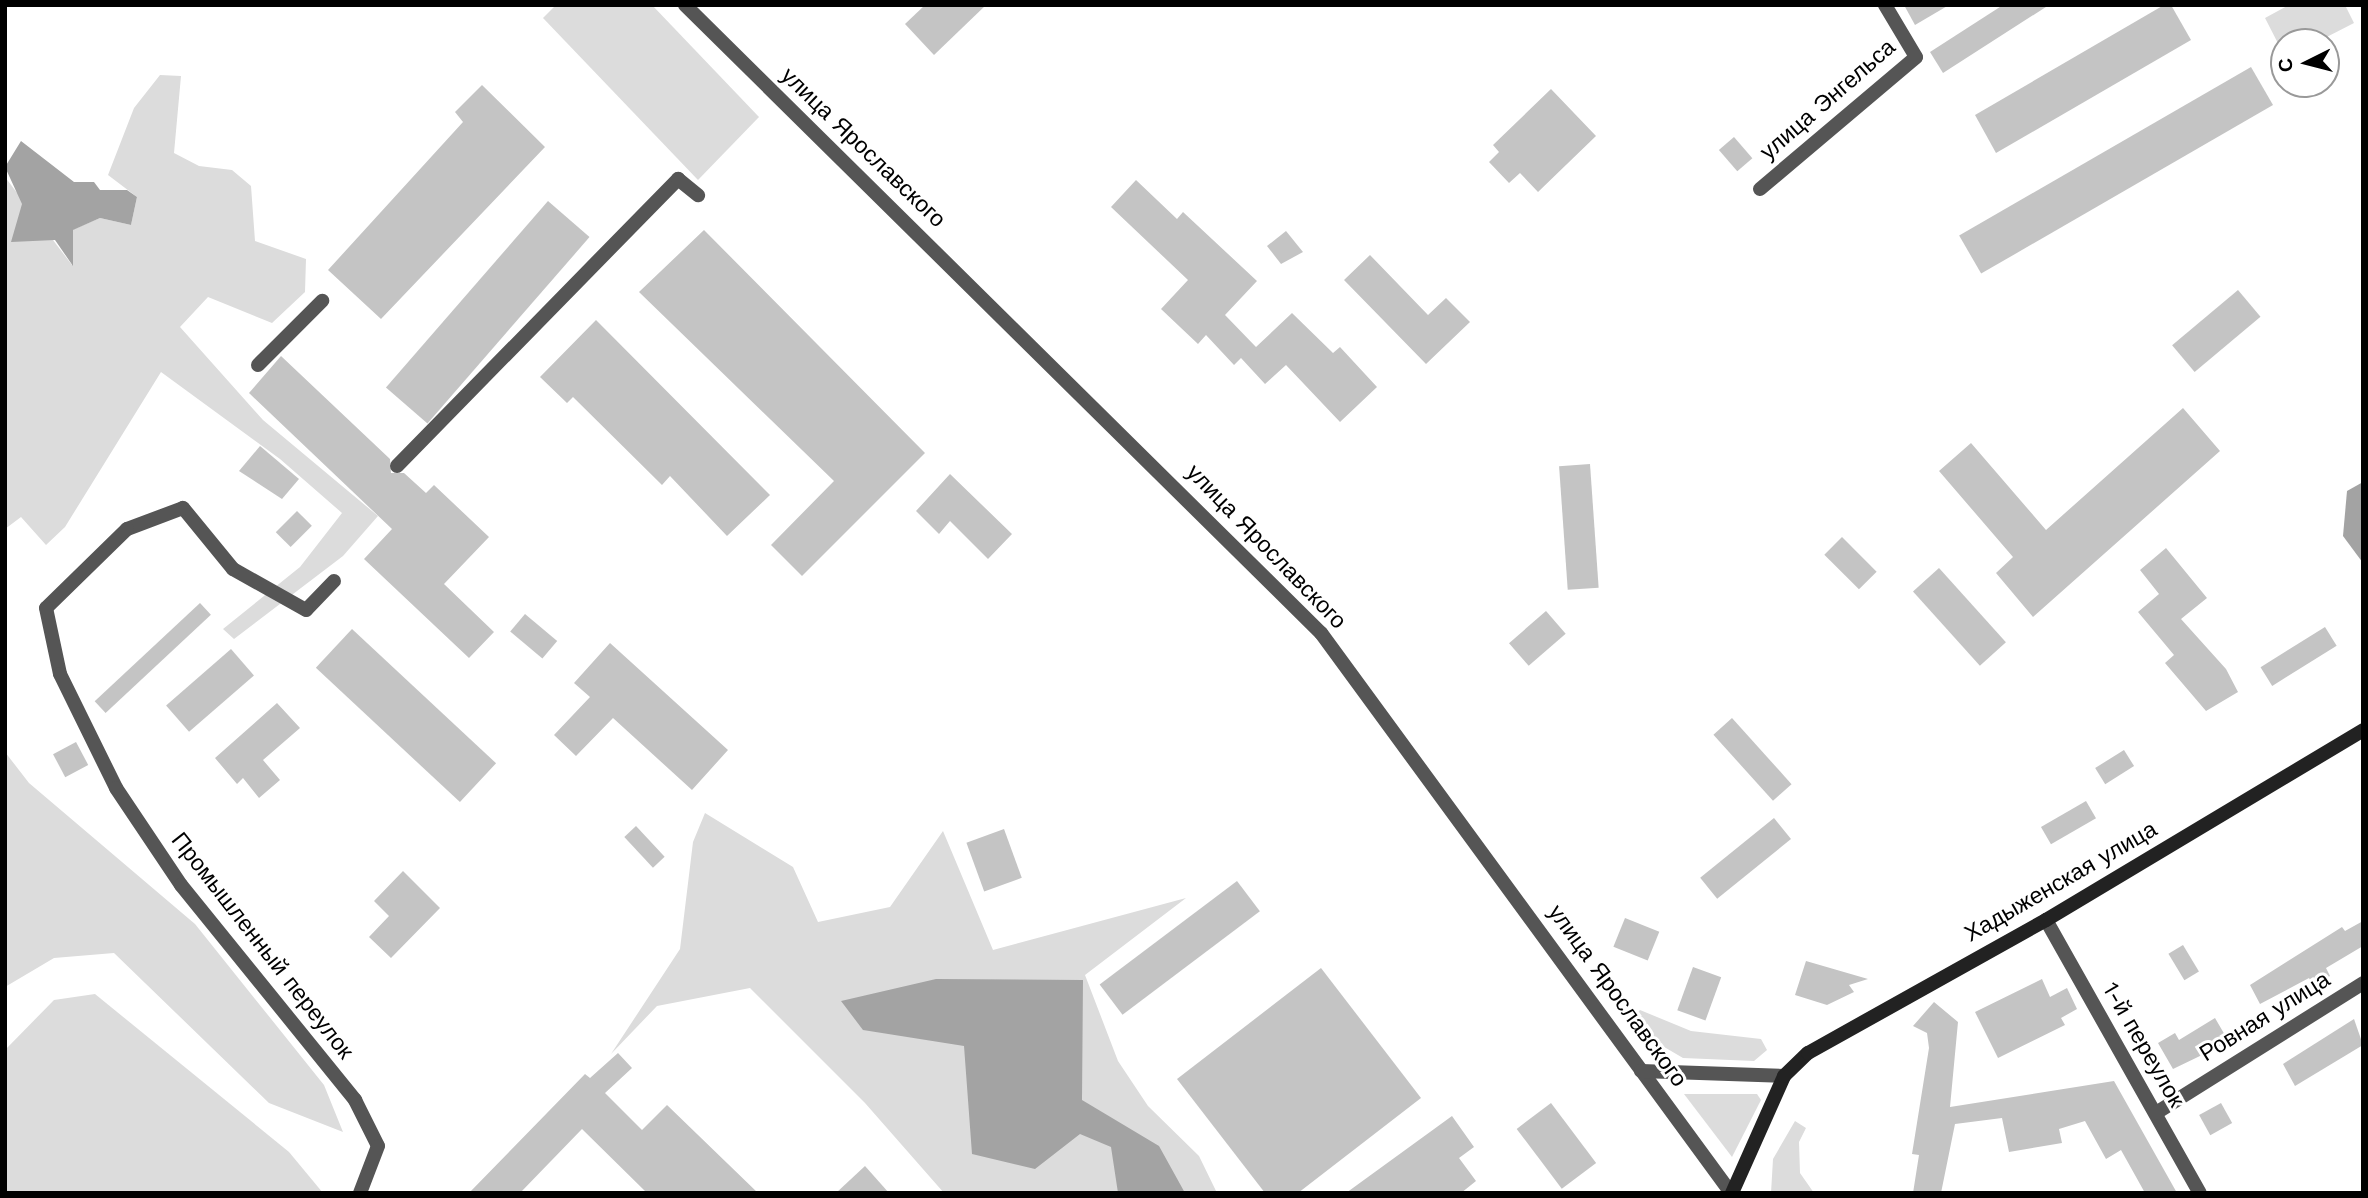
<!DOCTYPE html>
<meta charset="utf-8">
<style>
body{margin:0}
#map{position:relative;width:2368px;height:1198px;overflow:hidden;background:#fff;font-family:"Work Sans",sans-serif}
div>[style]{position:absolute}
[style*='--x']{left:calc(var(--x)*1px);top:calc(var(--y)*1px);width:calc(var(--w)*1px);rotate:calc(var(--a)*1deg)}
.green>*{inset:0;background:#dcdcdc}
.water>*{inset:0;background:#a3a3a3}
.building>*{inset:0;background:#c4c4c4;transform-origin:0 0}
.minor>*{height:14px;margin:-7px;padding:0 7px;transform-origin:7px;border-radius:7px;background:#555}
.tertiary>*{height:14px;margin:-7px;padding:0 7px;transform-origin:7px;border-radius:7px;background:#555}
.secondary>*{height:14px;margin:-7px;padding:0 7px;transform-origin:7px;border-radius:7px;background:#222}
span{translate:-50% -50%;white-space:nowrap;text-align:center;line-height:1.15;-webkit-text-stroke:6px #fff;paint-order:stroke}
.street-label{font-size:23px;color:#000}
.frame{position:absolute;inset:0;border:7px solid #000;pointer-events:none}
.north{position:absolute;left:2270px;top:28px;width:70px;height:70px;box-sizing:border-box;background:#fff;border:2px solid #999;border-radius:50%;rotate:264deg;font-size:19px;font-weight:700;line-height:28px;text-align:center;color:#000}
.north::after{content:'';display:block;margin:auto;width:24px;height:32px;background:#000;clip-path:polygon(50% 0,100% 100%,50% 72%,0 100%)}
</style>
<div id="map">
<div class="green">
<div style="clip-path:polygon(556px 5px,652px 5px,759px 117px,698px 180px,543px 18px)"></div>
<div style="clip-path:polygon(2289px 5px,2345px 5px,2354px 23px,2317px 42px,2284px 42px,2284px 55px,2265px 18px)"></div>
<div style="clip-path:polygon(160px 75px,181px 76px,174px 153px,199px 166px,232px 170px,251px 186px,255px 241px,306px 259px,305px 292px,272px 323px,208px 297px,180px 327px,263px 420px,378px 516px,343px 556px,234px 639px,223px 629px,300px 567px,342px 513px,280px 459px,161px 372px,65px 527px,46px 545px,21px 517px,5px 529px,5px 177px,72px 265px,72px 230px,100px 218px,131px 225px,137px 197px,108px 175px,134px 108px)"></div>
<div style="clip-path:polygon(5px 752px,29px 783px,195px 924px,324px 1085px,343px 1132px,269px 1103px,114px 953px,54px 958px,5px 987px)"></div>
<div style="clip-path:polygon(705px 813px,793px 867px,818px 922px,890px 907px,943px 831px,993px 950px,1186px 898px,1085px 975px,1118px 1061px,1148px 1106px,1199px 1156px,1217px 1193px,944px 1193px,865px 1103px,750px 988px,657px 1006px,611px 1054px,680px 949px,693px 842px)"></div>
<div style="clip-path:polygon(95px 994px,289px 1152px,323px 1193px,5px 1193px,5px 1050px,54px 1000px)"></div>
<div style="clip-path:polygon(1640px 1010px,1691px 1031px,1761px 1039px,1767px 1050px,1754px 1061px,1683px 1058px,1637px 1031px,1632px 1018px)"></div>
<div style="clip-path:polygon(1684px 1094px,1757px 1094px,1761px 1100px,1732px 1157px)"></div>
<div style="clip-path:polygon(1795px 1121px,1806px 1128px,1799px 1142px,1800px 1173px,1814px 1193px,1771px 1193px,1773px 1159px)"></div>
</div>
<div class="water">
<div style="clip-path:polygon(21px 141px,74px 182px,94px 182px,100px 190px,127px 190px,137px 197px,131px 225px,100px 218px,73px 230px,73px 266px,55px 240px,11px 242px,22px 204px,5px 167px)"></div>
<div style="clip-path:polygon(2363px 482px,2363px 563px,2343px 536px,2347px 491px)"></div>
<div style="clip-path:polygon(936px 979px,1083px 980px,1082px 1100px,1159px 1146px,1185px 1193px,1118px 1193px,1111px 1147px,1080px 1134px,1035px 1169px,972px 1154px,964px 1046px,863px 1030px,841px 1001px)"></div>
</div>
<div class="building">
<div style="clip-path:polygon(925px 5px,986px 5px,934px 55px,905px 24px)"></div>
<div style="clip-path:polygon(1904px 5px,1949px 5px,1915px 25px)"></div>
<div style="clip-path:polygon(2003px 5px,2049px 5px,1943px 73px,1930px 52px)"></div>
<div style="clip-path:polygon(2164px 5px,2171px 5px,2191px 40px,1996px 153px,1975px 115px)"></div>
<div style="left:2251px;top:67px;width:44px;height:337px;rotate:60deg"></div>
<div style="clip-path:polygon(482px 85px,545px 147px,381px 319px,328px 270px,463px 122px,455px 112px)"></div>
<div style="clip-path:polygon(1551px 89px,1596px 136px,1538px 192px,1520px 173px,1509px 183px,1489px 162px,1499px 152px,1493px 145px)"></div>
<div style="left:1734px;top:137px;width:28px;height:20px;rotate:49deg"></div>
<div style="clip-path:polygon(1136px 180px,1177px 219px,1183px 212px,1257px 281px,1225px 315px,1256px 347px,1292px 313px,1333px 353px,1340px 347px,1377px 387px,1340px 422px,1286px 365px,1265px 384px,1241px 358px,1234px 365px,1206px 335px,1198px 344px,1161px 309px,1188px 280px,1111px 207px)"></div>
<div style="left:548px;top:201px;width:55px;height:247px;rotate:41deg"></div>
<div style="clip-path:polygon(704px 230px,925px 453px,802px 576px,771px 545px,834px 481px,639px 292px)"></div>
<div style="clip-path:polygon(1286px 231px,1303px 252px,1281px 264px,1267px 246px)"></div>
<div style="clip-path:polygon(1370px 255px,1428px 315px,1446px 298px,1470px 322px,1426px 364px,1344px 280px)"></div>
<div style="left:2238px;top:290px;width:35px;height:86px;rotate:50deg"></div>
<div style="clip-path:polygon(596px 320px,770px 495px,727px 536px,670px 476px,662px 485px,573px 397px,567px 403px,540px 377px)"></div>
<div style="clip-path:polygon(281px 356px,390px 459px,391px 473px,404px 473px,426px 493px,434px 485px,489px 537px,444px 584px,494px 632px,469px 658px,364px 559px,392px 529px,249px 393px)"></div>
<div style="clip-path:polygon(2183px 408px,2220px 451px,2033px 617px,1996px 573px,2013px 557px,1939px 471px,1971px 443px,2046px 530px)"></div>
<div style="clip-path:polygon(260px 446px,299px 479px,282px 499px,239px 471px)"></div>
<div style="left:1590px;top:464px;width:124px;height:31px;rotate:86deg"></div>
<div style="clip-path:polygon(950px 474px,1012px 534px,988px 559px,950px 521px,939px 534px,916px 511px)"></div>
<div style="left:297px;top:511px;width:21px;height:30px;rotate:45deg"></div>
<div style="left:1842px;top:537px;width:49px;height:25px;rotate:45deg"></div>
<div style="clip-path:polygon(2166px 548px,2207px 598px,2181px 619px,2226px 669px,2238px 692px,2206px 711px,2165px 663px,2174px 655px,2138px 612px,2159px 594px,2140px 570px)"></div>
<div style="left:1939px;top:568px;width:100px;height:35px;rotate:48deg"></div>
<div style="left:200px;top:603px;width:16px;height:144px;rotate:47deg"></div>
<div style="left:1546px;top:611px;width:30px;height:49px;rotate:49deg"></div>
<div style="left:525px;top:614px;width:42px;height:23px;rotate:40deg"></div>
<div style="left:2325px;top:627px;width:22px;height:76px;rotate:58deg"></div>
<div style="left:352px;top:629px;width:197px;height:53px;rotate:43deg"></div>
<div style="clip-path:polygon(610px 643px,728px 750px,692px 790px,613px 718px,576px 756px,554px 735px,590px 697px,574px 683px)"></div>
<div style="left:231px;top:649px;width:35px;height:86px;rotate:49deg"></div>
<div style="clip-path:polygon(277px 703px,300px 728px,263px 760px,280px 780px,259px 798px,243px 778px,237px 784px,215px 758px)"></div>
<div style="left:1732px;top:718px;width:89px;height:25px;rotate:48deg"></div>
<div style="left:76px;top:742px;width:26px;height:26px;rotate:62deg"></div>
<div style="left:2124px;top:750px;width:19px;height:34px;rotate:58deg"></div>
<div style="left:2086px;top:801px;width:20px;height:52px;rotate:60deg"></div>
<div style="left:1774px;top:818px;width:27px;height:95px;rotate:51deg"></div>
<div style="left:636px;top:826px;width:42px;height:16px;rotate:47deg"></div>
<div style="left:1004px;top:829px;width:52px;height:40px;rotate:70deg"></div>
<div style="clip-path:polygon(403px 871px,440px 908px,391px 958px,369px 937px,389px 916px,374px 901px)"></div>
<div style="left:1237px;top:881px;width:38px;height:172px;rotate:53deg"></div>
<div style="left:1625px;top:918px;width:37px;height:31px;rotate:22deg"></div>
<div style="clip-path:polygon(2363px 921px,2363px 946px,2326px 968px,2330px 976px,2313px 986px,2309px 978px,2260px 1004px,2250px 985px,2342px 927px,2345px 931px)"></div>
<div style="left:2183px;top:945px;width:31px;height:17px;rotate:59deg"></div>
<div style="clip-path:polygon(1806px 961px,1868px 979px,1849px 985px,1854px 992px,1827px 1005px,1795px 995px)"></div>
<div style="left:1693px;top:967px;width:30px;height:46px;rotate:20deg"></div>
<div style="clip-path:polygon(1321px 968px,1421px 1098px,1298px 1193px,1265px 1193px,1177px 1079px)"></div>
<div style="clip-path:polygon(2042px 979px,2050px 997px,2067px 988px,2077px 1009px,2061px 1018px,2065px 1025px,1998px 1058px,1975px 1012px)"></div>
<div style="clip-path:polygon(1934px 1002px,1958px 1022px,1950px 1107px,2114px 1081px,2177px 1193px,2145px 1193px,2121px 1150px,2106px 1159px,2085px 1121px,2059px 1129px,2062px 1143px,2009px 1152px,2002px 1118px,1955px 1124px,1941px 1193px,1913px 1193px,1919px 1155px,1912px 1154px,1929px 1048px,1927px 1033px,1913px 1026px)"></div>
<div style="clip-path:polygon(2215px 1018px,2229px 1042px,2173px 1069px,2158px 1043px,2175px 1033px,2179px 1040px)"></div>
<div style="clip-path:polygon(2354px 1019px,2363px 1045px,2295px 1086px,2283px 1064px)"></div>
<div style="clip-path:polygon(618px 1053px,632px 1068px,605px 1093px,642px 1130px,667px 1105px,758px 1193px,647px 1193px,582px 1129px,520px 1193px,469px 1193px,585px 1074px,590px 1078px)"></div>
<div style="left:1551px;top:1103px;width:75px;height:43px;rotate:53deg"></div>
<div style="left:2221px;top:1103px;width:23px;height:25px;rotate:61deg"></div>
<div style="clip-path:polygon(1452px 1116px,1474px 1147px,1459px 1158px,1476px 1181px,1461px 1193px,1346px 1193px)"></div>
<div style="clip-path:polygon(865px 1166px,889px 1193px,836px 1193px)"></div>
</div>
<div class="minor">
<div style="--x:1760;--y:189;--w:204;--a:-40.2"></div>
<div style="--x:1916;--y:57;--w:61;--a:-120.8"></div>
<div style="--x:258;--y:365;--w:91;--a:-45"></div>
<div style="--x:397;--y:466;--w:402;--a:-45.6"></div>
<div style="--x:678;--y:179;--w:26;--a:39"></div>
<div style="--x:334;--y:581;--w:40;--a:134"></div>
<div style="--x:306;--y:610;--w:84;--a:-150.7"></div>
<div style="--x:233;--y:569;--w:79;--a:-129.3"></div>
<div style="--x:183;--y:508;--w:60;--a:159.4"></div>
<div style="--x:127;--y:529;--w:113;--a:135.7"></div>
<div style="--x:46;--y:608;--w:67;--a:78"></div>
<div style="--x:60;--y:674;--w:127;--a:63.8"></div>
<div style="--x:116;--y:788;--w:117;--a:56.2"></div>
<div style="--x:181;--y:885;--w:277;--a:51"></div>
<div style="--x:355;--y:1100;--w:51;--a:63.4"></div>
<div style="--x:378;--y:1146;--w:50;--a:111"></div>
<div style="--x:2046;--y:920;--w:313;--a:60.6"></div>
<div style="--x:2156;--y:1113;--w:244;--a:-32.1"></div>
</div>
<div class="tertiary">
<div style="--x:685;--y:5;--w:894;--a:44.64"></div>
<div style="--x:1321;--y:633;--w:694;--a:53.79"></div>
<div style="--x:1641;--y:1071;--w:143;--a:2"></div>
</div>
<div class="secondary">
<div style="--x:1732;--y:1193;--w:128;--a:-66"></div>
<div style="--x:1784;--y:1076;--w:33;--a:-44"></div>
<div style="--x:1808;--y:1053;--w:273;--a:-29.2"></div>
<div style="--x:2046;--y:920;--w:370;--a:-30.9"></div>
</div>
<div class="street-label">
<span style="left:1828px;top:100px;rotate:-41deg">улица Энгельса</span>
<span style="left:863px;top:148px;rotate:44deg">улица Ярославского</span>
<span style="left:1266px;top:547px;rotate:46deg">улица Ярославского</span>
<span style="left:2061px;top:882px;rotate:-30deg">Хадыженская улица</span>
<span style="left:262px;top:946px;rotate:52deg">Промышленный переулок</span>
<span style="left:1617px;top:996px;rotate:54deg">улица Ярославского</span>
<span style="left:2265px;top:1017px;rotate:-32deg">Ровная улица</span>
<span style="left:2143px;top:1045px;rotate:60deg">1-й переулок</span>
</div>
<div class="frame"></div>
<div class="north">С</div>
</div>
